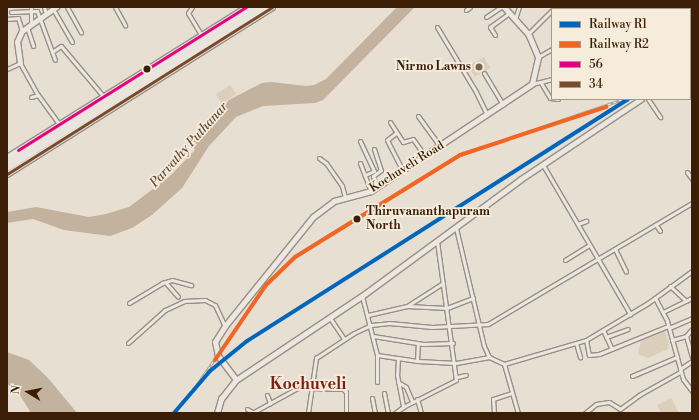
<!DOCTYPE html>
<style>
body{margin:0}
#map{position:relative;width:699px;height:420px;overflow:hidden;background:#e7dfd2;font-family:"Libre Bodoni",serif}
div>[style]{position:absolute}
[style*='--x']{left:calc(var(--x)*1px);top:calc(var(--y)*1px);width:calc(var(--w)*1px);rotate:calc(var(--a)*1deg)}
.green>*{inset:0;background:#dbcebb;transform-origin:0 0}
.water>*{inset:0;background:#c3b29d}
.roads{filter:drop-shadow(1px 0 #989086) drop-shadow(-1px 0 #989086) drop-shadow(0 1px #989086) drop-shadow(0 -1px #989086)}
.street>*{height:3px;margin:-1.5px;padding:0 1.5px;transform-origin:1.5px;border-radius:1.5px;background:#ece8e1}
.secondary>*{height:4.5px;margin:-2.25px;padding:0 2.25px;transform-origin:2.25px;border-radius:2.25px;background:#ece8e1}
.highway>*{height:6px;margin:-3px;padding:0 3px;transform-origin:3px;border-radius:3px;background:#e9e4dc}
.rail>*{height:2.5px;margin-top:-1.25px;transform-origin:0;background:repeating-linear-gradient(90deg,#f5ecdc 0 3px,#aaa49c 0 6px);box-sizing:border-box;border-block:1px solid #aaa49c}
.bus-1>*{height:3px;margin:-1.5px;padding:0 1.5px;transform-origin:1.5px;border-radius:1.5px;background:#e5007d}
.bus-2>*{height:3px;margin:-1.5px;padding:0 1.5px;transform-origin:1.5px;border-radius:1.5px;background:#7a4b2a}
.rail-1>*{height:4px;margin:-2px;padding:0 2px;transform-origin:2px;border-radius:2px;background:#0065bd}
.rail-2>*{height:4px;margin:-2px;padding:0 2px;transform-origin:2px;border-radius:2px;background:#f26522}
.dots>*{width:11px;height:11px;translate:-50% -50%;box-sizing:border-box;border:2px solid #f5ecdc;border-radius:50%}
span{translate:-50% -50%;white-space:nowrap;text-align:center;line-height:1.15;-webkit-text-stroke:3.5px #f5ecdc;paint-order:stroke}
.poi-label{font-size:12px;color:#3c1d05;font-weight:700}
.right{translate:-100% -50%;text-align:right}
.street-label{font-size:12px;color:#3c1d05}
.stop-label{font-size:12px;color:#3c1d05;font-weight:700}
.left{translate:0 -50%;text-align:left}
.water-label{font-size:13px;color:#664a32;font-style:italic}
.district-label{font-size:16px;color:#7a1f14;font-weight:700}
.frame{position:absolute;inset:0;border:8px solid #3c1d05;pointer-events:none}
.legend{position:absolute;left:551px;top:8px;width:140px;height:92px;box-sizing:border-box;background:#f5ecdc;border:1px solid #ab9986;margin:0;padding:5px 7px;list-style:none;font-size:12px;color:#3c1d05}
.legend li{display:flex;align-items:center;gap:8px;height:20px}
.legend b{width:20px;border:1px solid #ab9986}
.north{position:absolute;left:8px;top:372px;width:40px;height:40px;-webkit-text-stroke:3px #f5ecdc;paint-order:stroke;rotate:280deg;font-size:11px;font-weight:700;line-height:16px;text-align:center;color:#3c1d05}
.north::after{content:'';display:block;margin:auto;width:14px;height:18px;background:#3c1d05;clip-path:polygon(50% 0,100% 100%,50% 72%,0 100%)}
</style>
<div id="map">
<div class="green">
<div style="left:484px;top:57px;width:13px;height:18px;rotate:61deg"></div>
<div style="left:230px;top:85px;width:11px;height:17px;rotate:56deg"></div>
<div style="clip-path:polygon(663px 328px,669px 342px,668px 349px,648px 358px,638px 354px,642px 335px)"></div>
<div style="clip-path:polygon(671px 398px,679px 413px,661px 413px,657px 405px)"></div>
</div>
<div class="water">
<div style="clip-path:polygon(397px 7px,415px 7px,323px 100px,315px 103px,263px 106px,236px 117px,209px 146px,182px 188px,152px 215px,132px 228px,110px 236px,64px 230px,33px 219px,7px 223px,7px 212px,36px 207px,89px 217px,106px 214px,129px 207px,170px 176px,195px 150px,191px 144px,229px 100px,262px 83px,271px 82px,306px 86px,314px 85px,326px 79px)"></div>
<div style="clip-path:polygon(7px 352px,29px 360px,48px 378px,77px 413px,31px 413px,18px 392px,7px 384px)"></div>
</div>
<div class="roads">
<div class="street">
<div style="--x:44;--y:7;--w:7;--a:74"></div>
<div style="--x:67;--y:7;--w:29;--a:61"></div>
<div style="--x:115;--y:7;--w:21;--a:61"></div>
<div style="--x:192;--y:7;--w:7;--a:124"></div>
<div style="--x:188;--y:13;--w:26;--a:59"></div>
<div style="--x:594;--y:7;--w:2;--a:63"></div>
<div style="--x:625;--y:7;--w:2;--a:63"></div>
<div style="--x:683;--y:7;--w:2;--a:63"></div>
<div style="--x:53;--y:9;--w:38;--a:60"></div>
<div style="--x:675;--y:9;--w:4;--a:-34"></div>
<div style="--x:466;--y:10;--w:5;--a:-37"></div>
<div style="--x:11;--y:12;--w:26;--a:-2"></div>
<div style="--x:37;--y:11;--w:52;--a:69.8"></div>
<div style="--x:486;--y:17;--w:18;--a:-34"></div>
<div style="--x:7;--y:19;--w:11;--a:-5"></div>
<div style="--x:18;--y:18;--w:14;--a:73"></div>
<div style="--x:515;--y:19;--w:13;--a:-72"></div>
<div style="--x:690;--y:22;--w:4;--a:63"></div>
<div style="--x:31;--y:25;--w:18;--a:-90"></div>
<div style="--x:27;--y:27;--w:20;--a:72"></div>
<div style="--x:437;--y:27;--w:76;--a:59"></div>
<div style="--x:476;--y:92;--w:25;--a:64"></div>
<div style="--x:528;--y:34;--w:34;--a:-45"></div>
<div style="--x:495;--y:35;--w:9;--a:-122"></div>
<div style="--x:490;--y:27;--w:24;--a:-36"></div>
<div style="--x:690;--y:48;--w:2;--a:-27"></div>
<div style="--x:52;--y:52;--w:11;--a:-34"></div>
<div style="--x:61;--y:46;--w:67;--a:49.9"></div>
<div style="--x:538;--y:57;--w:16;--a:-30"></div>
<div style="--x:7;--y:69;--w:14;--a:-25"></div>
<div style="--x:20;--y:63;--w:37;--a:61"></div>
<div style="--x:484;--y:73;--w:37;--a:59"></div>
<div style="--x:541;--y:83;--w:17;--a:59"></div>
<div style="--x:550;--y:98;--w:8;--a:7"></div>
<div style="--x:532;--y:84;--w:21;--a:-14"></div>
<div style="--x:31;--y:97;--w:7;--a:-16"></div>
<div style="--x:38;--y:95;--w:36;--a:54"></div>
<div style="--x:648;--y:99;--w:22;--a:56"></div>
<div style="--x:418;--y:116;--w:37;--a:54"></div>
<div style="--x:390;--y:122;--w:24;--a:57"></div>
<div style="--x:403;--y:142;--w:10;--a:-17"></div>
<div style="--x:413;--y:139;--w:19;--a:55"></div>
<div style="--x:396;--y:133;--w:11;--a:142"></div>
<div style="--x:387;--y:140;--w:34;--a:63"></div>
<div style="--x:360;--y:141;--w:33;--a:65"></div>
<div style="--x:374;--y:171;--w:10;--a:156"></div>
<div style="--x:374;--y:149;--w:22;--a:72"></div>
<div style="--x:381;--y:170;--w:10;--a:143"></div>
<div style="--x:373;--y:176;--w:10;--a:73"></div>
<div style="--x:319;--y:158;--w:9;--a:36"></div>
<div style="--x:326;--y:163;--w:28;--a:55"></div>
<div style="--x:342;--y:186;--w:11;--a:75"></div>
<div style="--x:360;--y:163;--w:30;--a:69"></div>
<div style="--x:543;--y:165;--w:173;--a:59.7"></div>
<div style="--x:687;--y:172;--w:9;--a:54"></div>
<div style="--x:578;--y:224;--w:9;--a:-21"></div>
<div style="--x:656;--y:225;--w:7;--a:56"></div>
<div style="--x:456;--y:228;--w:121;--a:76.7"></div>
<div style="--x:484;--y:346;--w:12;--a:66"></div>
<div style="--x:489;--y:357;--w:17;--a:25"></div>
<div style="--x:504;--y:364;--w:85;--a:-16.3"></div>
<div style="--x:586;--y:340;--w:72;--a:-30.8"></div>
<div style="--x:648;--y:303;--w:54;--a:-36"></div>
<div style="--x:615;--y:249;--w:25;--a:64"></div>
<div style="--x:565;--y:260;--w:28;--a:-32"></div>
<div style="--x:166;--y:283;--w:18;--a:49"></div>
<div style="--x:443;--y:283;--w:43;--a:147.4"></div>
<div style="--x:407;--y:306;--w:40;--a:2.9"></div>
<div style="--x:447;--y:308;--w:28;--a:-21"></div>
<div style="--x:670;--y:286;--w:22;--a:43"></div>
<div style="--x:362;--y:296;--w:61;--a:75.7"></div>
<div style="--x:377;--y:355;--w:41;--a:8.3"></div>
<div style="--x:418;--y:361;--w:38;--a:3"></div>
<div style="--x:456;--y:363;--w:34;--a:-10"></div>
<div style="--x:655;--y:298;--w:26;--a:62"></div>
<div style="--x:667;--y:321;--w:60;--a:74.6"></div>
<div style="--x:683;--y:379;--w:15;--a:53"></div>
<div style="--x:129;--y:303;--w:39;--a:-31"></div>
<div style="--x:162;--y:283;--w:10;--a:-17"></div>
<div style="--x:172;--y:280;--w:20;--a:15"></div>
<div style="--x:663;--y:312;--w:32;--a:-26"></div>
<div style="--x:368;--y:315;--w:40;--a:-13"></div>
<div style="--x:330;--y:318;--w:25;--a:56"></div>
<div style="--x:669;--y:328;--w:25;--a:-23"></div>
<div style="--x:692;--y:329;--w:9;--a:131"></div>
<div style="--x:686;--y:336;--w:22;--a:74"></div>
<div style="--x:603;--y:330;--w:21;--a:65"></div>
<div style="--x:373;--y:336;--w:51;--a:9.1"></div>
<div style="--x:423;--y:344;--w:30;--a:-2"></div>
<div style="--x:606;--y:337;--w:23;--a:-20"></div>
<div style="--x:586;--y:340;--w:15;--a:79"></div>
<div style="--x:589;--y:355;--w:10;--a:-6"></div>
<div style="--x:599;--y:354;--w:74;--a:-22.1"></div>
<div style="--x:672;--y:340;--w:15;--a:-16"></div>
<div style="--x:128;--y:343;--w:50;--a:-41.7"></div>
<div style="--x:165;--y:310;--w:21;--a:-25"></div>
<div style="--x:184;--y:301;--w:21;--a:-3"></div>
<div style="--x:205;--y:300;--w:11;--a:27"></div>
<div style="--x:215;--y:305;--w:23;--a:65"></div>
<div style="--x:576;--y:343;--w:15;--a:74"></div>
<div style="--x:398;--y:358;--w:17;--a:93"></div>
<div style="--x:397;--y:375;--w:33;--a:79"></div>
<div style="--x:403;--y:407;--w:59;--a:-27"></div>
<div style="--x:456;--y:380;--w:139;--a:-97.8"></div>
<div style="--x:417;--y:361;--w:17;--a:-87"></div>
<div style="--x:504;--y:364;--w:51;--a:74.1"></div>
<div style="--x:680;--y:369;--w:14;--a:-34"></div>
<div style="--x:632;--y:376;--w:49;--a:-22.9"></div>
<div style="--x:457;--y:377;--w:9;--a:-13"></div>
<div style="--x:377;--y:382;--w:27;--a:-90"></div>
<div style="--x:398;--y:382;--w:9;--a:32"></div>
<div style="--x:406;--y:387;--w:15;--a:67"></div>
<div style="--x:311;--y:388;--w:32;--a:2"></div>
<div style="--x:343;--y:389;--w:4;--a:45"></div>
<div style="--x:346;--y:392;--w:21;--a:90"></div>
<div style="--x:384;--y:393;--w:20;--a:79"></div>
<div style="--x:267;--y:395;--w:9;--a:69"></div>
<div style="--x:372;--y:398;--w:15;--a:79"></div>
<div style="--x:417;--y:399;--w:15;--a:74"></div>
<div style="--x:247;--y:409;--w:8;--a:30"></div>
<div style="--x:252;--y:413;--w:68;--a:-28.8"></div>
<div style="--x:308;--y:413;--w:56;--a:-81.7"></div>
<div style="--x:316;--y:358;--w:45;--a:-33.3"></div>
<div style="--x:354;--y:333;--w:19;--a:-25"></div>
<div style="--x:371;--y:325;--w:18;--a:-6"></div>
<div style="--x:389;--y:323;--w:43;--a:5.3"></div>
<div style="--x:432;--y:327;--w:56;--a:-3.1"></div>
<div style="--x:488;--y:324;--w:237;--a:-30.7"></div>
<div style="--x:395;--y:413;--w:10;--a:-37"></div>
<div style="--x:494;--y:413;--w:14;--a:-94"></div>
<div style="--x:493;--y:399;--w:20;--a:-18"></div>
<div style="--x:585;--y:413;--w:14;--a:-39"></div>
<div style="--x:596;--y:404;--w:13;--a:-9"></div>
<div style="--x:609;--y:402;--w:13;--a:32"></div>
<div style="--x:620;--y:409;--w:24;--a:-36"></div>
<div style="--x:639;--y:395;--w:47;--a:-29.3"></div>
</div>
<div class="secondary">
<div style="--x:20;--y:63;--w:21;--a:-98"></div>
<div style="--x:17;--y:42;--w:12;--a:-66"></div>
<div style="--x:22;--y:31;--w:42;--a:-35.2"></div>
<div style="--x:690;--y:69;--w:2;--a:-27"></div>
<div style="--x:7;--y:157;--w:282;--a:-32.1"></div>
<div style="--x:7;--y:174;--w:313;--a:-32.2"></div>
<div style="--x:236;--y:380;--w:30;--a:-127"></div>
<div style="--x:218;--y:356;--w:14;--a:-102"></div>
<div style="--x:215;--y:342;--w:19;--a:-58"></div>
<div style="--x:225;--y:326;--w:140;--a:-51.1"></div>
<div style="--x:313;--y:217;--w:26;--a:-37"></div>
<div style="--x:334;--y:201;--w:38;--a:-15"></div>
<div style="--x:371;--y:191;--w:193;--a:-33.6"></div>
<div style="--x:532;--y:84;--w:28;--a:-77"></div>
<div style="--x:538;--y:57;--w:25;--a:-113"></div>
<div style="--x:528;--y:34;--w:36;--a:-132"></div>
<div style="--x:217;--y:413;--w:15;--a:-74"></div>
<div style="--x:221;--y:399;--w:24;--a:-52"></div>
<div style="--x:236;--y:380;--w:151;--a:-33.7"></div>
<div style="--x:362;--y:296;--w:197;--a:-36.3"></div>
<div style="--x:521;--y:179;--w:144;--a:-33.7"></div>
</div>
<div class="highway">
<div style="--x:7;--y:162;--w:292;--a:-32"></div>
<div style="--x:7;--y:168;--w:304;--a:-32"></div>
</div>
</div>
<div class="rail">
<div style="--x:194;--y:389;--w:126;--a:-55.3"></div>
<div style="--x:266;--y:285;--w:40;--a:-44"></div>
<div style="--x:295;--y:257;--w:194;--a:-31.7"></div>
<div style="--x:460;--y:155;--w:173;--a:-18.9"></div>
</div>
<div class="bus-1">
<div style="--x:18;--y:150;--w:269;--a:-32.1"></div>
</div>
<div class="bus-2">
<div style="--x:7;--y:174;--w:313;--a:-32.2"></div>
</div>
<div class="rail-1">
<div style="--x:174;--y:413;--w:55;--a:-49.4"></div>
<div style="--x:210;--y:371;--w:48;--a:-39"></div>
<div style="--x:247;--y:341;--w:451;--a:-32.4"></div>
</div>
<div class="rail-2">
<div style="--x:215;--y:360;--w:91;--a:-55.8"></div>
<div style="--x:266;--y:285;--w:40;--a:-44"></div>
<div style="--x:295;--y:257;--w:194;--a:-31.7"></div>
<div style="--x:460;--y:155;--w:154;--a:-18.2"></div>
</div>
<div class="dots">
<div style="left:479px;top:67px;background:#78614d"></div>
<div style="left:147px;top:69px;background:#3c1d05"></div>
<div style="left:357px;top:219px;background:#3c1d05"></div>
</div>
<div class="poi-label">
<span class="right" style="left:471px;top:67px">Nirmo Lawns</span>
</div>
<div class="street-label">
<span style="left:407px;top:167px;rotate:-32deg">Kochuveli Road</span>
</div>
<div class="stop-label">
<span class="left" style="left:366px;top:219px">Thiruvananthapuram<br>North</span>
</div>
<div class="water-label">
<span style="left:189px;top:145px;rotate:-48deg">Parvathy Puthanar</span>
</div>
<div class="district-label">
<span style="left:308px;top:384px">Kochuveli</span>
</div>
<div class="frame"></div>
<ul class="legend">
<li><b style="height:5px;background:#0065bd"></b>Railway R1</li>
<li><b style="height:5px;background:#f26522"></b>Railway R2</li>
<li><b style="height:5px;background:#e5007d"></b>56</li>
<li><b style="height:5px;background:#7a4b2a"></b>34</li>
</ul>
<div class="north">N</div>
</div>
